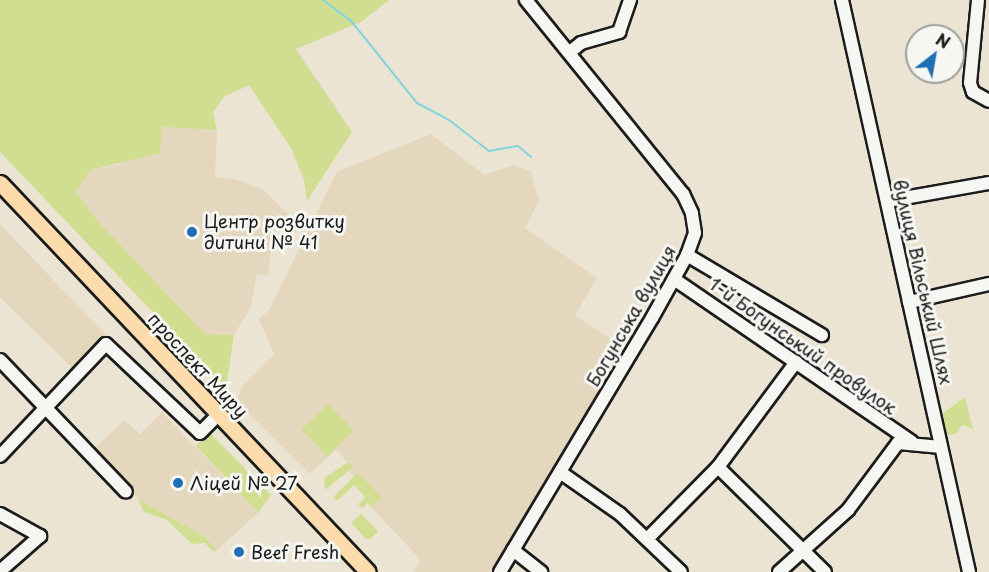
<!DOCTYPE html>
<meta charset="utf-8">
<style>
body{margin:0}
#map{position:relative;width:989px;height:572px;overflow:hidden;background:#ece4d3;font-family:"Playpen Sans",sans-serif}
div>[style]{position:absolute}
[style*='--x']{left:calc(var(--x)*1px);top:calc(var(--y)*1px);width:calc(var(--w)*1px);rotate:calc(var(--a)*1deg)}
.built>*{inset:0;background:#e5d7bd}
.green>*{inset:0;background:#d1de92;transform-origin:0 0}
.stream>*{height:2px;margin:-1px;padding:0 1px;transform-origin:1px;border-radius:1px;background:#83d4db}
.roads{filter:drop-shadow(2px 0 #1c1c1c) drop-shadow(-2px 0 #1c1c1c) drop-shadow(0 2px #1c1c1c) drop-shadow(0 -2px #1c1c1c)}
.minor>*{height:12px;margin:-6px;padding:0 6px;transform-origin:6px;border-radius:6px;background:#f6f6f2}
.major>*{height:15px;margin:-7.5px;padding:0 7.5px;transform-origin:7.5px;border-radius:7.5px;background:#fcdcac}
.dots>*{width:16px;height:16px;translate:-50% -50%;box-sizing:border-box;border:3px solid #f6f6f2;border-radius:50%}
span{translate:-50% -50%;white-space:nowrap;text-align:center;line-height:1.15;-webkit-text-stroke:6px #f6f6f2;paint-order:stroke}
.poi-label{font-size:18px;color:#1c1c1c}
.left{translate:0 -50%;text-align:left}
.street-label{font-size:18px;color:#1c1c1c}
.north{position:absolute;left:905px;top:24px;width:60px;height:60px;box-sizing:border-box;background:#f6f6f2;border:2px solid #9f9f9c;border-radius:50%;rotate:31deg;font-size:16px;font-weight:700;line-height:24px;text-align:center;color:#1c1c1c}
.north::after{content:'';display:block;margin:auto;width:21px;height:27px;background:#1f6fb2;clip-path:polygon(50% 0,100% 100%,50% 72%,0 100%)}
</style>
<div id="map">
<div class="built">
<div style="clip-path:polygon(162px 127px,217px 130px,215px 177px,235px 179px,264px 190px,288px 214px,273px 235px,268px 276px,257px 274px,251px 307px,234px 335px,205px 334px,96px 219px,76px 192px,91px 170px,120px 164px)"></div>
<div style="clip-path:polygon(431px 134px,484px 175px,514px 165px,531px 171px,539px 201px,525px 228px,597px 278px,575px 315px,624px 348px,491px 572px,413px 572px,421px 560px,371px 507px,381px 498px,358px 473px,354px 477px,348px 471px,352px 467px,336px 450px,309px 474px,239px 404px,238px 397px,243px 385px,274px 355px,259px 319px,269px 310px,337px 172px)"></div>
<div style="clip-path:polygon(0 224px,109px 338px,78px 374px,0 297px)"></div>
<div style="clip-path:polygon(162px 412px,258px 513px,217px 550px,204px 536px,138px 499px,94px 449px,124px 420px,140px 434px)"></div>
</div>
<div class="green">
<div style="clip-path:polygon(0 0,389px 0,361px 22px,296px 49px,352px 132px,307px 201px,304px 180px,291px 148px,249px 85px,224px 97px,213px 112px,217px 130px,162px 127px,160px 153px,91px 170px,76px 191px,96px 219px,205px 334px,234px 335px,226px 389px,0 152px)"></div>
<div style="clip-path:polygon(965px 397px,973px 429px,962px 425px,956px 434px,947px 435px,943px 413px)"></div>
<div style="left:328px;top:404px;width:37px;height:37px;rotate:46deg"></div>
<div style="clip-path:polygon(209px 432px,271px 495px,258px 513px,196px 446px)"></div>
<div style="clip-path:polygon(348px 462px,353px 467px,325px 490px,324px 478px)"></div>
<div style="clip-path:polygon(358px 473px,382px 497px,371px 507px,368px 503px,362px 508px,358px 504px,365px 497px,354px 485px,337px 501px,333px 497px)"></div>
<div style="clip-path:polygon(138px 499px,204px 536px,217px 550px,214px 552px,205px 543px,192px 544px,167px 520px,144px 512px)"></div>
<div style="clip-path:polygon(361px 514px,378px 531px,371px 539px,366px 539px,351px 523px)"></div>
</div>
<div class="stream">
<div style="--x:323;--y:0;--w:36;--a:37"></div>
<div style="--x:352;--y:22;--w:104;--a:51.3"></div>
<div style="--x:417;--y:103;--w:36;--a:28"></div>
<div style="--x:449;--y:120;--w:51;--a:37.8"></div>
<div style="--x:489;--y:151;--w:29;--a:-10"></div>
<div style="--x:518;--y:146;--w:17;--a:40"></div>
</div>
<div class="roads">
<div class="minor">
<div style="--x:842;--y:0;--w:586;--a:77.48"></div>
<div style="--x:978;--y:0;--w:83;--a:95.5"></div>
<div style="--x:970;--y:83;--w:9;--a:72"></div>
<div style="--x:973;--y:92;--w:18;--a:29"></div>
<div style="--x:570;--y:52;--w:14;--a:-39"></div>
<div style="--x:581;--y:43;--w:40;--a:-16"></div>
<div style="--x:619;--y:32;--w:34;--a:-71"></div>
<div style="--x:887;--y:201;--w:104;--a:-10"></div>
<div style="--x:687;--y:255;--w:157;--a:30.7"></div>
<div style="--x:674;--y:279;--w:288;--a:34.4"></div>
<div style="--x:909;--y:302;--w:82;--a:-12.7"></div>
<div style="--x:0;--y:360;--w:182;--a:46.3"></div>
<div style="--x:200;--y:433;--w:25;--a:-45"></div>
<div style="--x:0;--y:456;--w:154;--a:-46.6"></div>
<div style="--x:106;--y:344;--w:129;--a:43.4"></div>
<div style="--x:718;--y:467;--w:150;--a:44.5"></div>
<div style="--x:560;--y:472;--w:73;--a:35"></div>
<div style="--x:620;--y:514;--w:84;--a:43.6"></div>
<div style="--x:0;--y:514;--w:46;--a:28.8"></div>
<div style="--x:40;--y:536;--w:53;--a:138.8"></div>
<div style="--x:648;--y:538;--w:100;--a:-45.4"></div>
<div style="--x:718;--y:467;--w:131;--a:-53.4"></div>
<div style="--x:513;--y:550;--w:36;--a:38"></div>
<div style="--x:500;--y:572;--w:296;--a:-59.1"></div>
<div style="--x:652;--y:318;--w:72;--a:-60.9"></div>
<div style="--x:687;--y:255;--w:23;--a:-70"></div>
<div style="--x:695;--y:233;--w:20;--a:-99"></div>
<div style="--x:692;--y:213;--w:21;--a:-115"></div>
<div style="--x:683;--y:194;--w:250;--a:-129"></div>
<div style="--x:779;--y:572;--w:93;--a:-41.9"></div>
<div style="--x:848;--y:510;--w:84;--a:-53.3"></div>
<div style="--x:898;--y:443;--w:43;--a:5.3"></div>
</div>
<div class="major">
<div style="--x:0;--y:183;--w:535;--a:46.59"></div>
</div>
</div>
<div class="dots">
<div style="left:192px;top:232px;background:#1f6fb2"></div>
<div style="left:178px;top:483px;background:#1f6fb2"></div>
<div style="left:239px;top:552px;background:#1f6fb2"></div>
</div>
<div class="poi-label">
<span class="left" style="left:204px;top:232px">Центр розвитку<br>дитини № 41</span>
<span class="left" style="left:190px;top:483px">Ліцей № 27</span>
<span class="left" style="left:251px;top:552px">Beef Fresh</span>
</div>
<div class="street-label">
<span style="left:923px;top:282px;rotate:77deg">вулиця Вільський Шлях</span>
<span style="left:631px;top:316px;rotate:-60deg">Богунська вулиця</span>
<span style="left:803px;top:346px;rotate:35deg">1-й Богунський провулок</span>
<span style="left:198px;top:365px;rotate:47deg">проспект Миру</span>
</div>
<div class="north">N</div>
</div>
